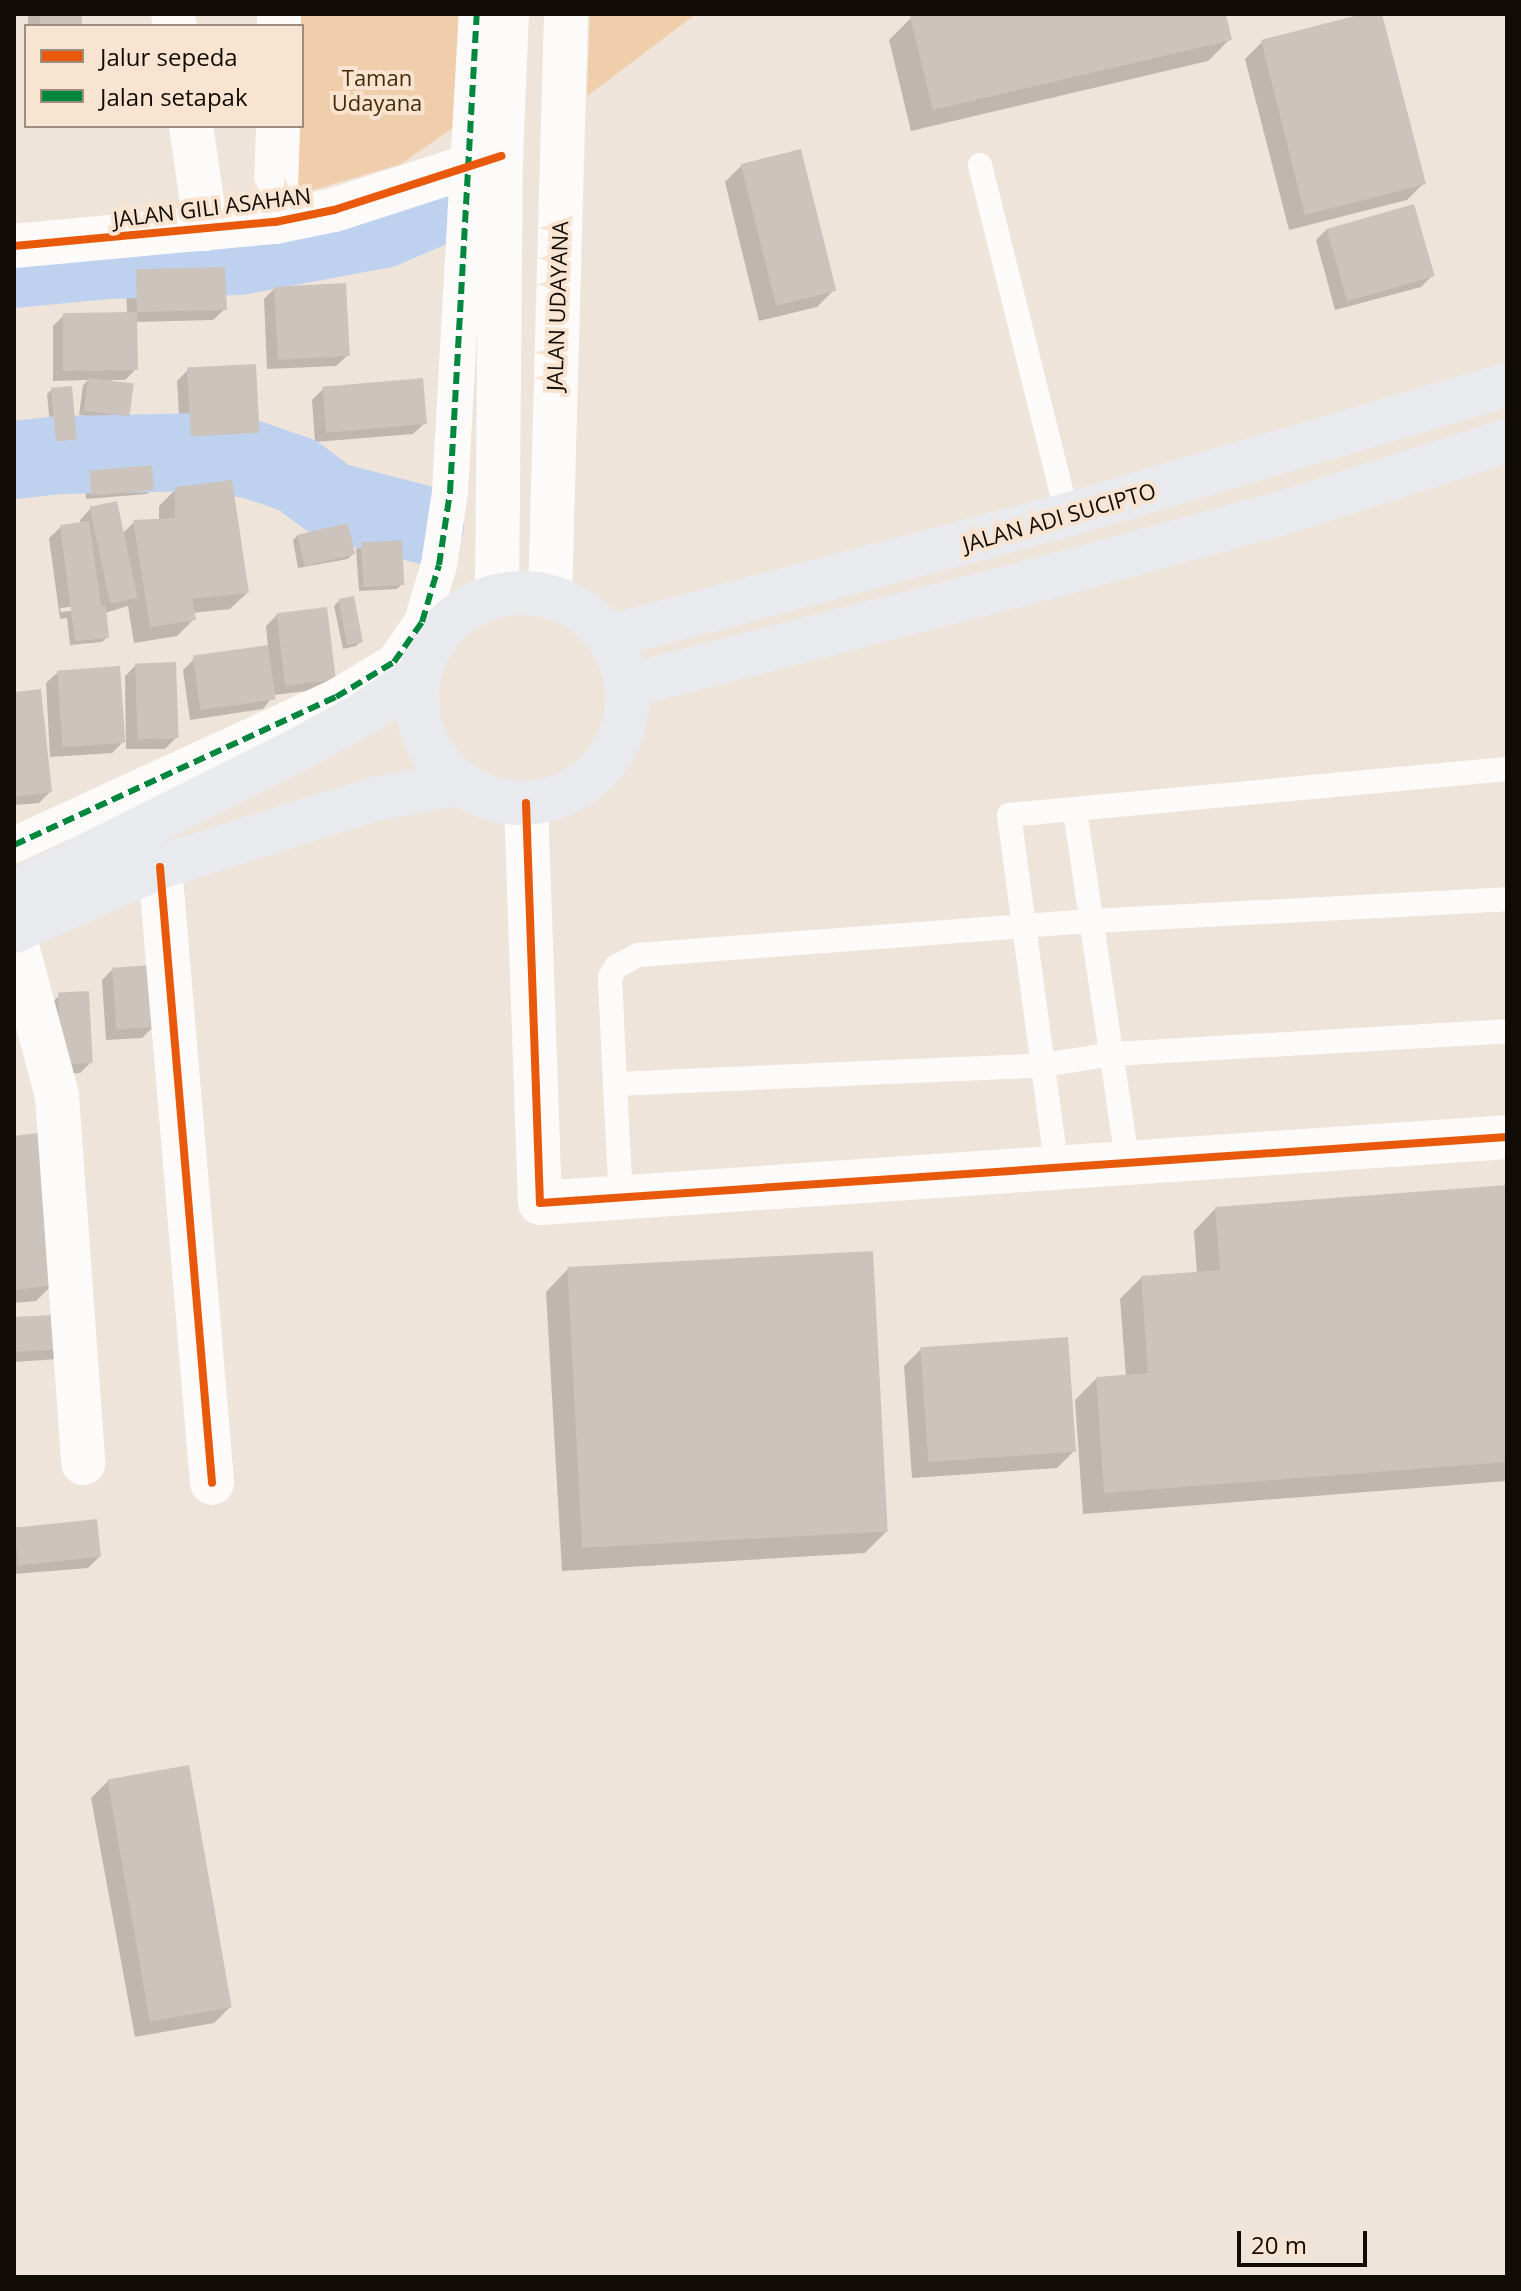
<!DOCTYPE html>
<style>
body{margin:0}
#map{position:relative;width:1521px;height:2291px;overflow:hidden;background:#efe4da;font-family:"Open Sans",sans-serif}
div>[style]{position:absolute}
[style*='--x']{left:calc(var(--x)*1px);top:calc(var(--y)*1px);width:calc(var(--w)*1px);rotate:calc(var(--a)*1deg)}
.green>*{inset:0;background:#f0cdab}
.shadow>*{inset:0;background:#0003;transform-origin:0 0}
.river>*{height:78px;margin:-39px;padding:0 39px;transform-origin:39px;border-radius:39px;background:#bed2f0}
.building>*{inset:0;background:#ccc4bc;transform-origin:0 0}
.service>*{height:24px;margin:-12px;padding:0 12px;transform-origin:12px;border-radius:12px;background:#fdfbf9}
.pedestrian>*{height:36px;margin:-18px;padding:0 18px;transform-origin:18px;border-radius:18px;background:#fdfbf9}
.minor>*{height:44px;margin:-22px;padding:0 22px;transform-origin:22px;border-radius:22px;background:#fdfbf9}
.tertiary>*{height:44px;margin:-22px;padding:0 22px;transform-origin:22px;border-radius:22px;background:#fdfbf9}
.secondary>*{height:44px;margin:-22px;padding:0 22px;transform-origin:22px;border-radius:22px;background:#fdfbf9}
.trunk>*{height:44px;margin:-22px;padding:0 22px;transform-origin:22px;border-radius:22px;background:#e8eaee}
.trunk>.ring{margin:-22px;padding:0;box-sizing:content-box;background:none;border:44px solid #e8eaee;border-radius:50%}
.quiet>*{height:6px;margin-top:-3px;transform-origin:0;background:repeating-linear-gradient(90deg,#00873e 0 12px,transparent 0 18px)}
.cycleway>*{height:8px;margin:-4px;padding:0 4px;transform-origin:4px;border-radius:4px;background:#e8590c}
span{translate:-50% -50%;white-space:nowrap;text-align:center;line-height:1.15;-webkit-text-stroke:8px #f8e4d1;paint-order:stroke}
.park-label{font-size:22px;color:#482b09}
.street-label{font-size:22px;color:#110b05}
.frame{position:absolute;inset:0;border:16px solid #110b05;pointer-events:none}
.legend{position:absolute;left:24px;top:24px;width:280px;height:104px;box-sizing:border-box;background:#f8e4d1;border:2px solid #9c8d7f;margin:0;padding:10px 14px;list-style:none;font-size:24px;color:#110b05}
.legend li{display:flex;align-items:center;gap:16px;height:40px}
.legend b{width:40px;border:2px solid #9c8d7f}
.scale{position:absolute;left:1237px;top:2231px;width:130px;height:36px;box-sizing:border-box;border:4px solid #110b05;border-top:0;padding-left:10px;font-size:24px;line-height:28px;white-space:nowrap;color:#110b05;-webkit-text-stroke:6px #f8e4d1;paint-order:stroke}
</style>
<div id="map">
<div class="green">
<div style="clip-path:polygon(289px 14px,467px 14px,463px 121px,401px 164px,283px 199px,286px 126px,302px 126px,302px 26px,289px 26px)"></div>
<div style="clip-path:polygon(590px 14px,696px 14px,587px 96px)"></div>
</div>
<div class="shadow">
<div style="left:28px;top:14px;width:52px;height:12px"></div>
<div style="clip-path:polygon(928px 14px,1224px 14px,1230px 39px,1208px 61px,911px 131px,889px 40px,911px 18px)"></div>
<div style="clip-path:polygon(1370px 14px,1380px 14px,1424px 183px,1407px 200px,1289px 230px,1245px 59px,1262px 42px)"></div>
<div style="clip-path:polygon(742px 165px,833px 291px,817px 307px,759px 321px,725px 182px)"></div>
<div style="clip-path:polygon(1327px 229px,1432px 276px,1421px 287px,1335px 310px,1316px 240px)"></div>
<div style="clip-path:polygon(137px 271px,225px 309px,213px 320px,135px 322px,136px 369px,125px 380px,111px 380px,128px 417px,123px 422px,79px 415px,83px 385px,88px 380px,53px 381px,53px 326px,64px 315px,127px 315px,126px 282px)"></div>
<div style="clip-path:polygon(275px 288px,348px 355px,336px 366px,267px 369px,264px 299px)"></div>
<div style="clip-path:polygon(188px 370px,258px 432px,247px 443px,181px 447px,177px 381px)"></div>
<div style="clip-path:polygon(52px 389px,75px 439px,70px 444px,52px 446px,47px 394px)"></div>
<div style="clip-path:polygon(323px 389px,425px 423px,413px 434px,315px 442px,312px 400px)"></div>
<div style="clip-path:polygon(90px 472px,152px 489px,147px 494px,86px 499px,85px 477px)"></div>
<div style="clip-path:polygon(evenodd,176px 489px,247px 593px,230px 609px,192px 613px,193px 620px,177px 636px,134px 643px,128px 606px,105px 613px,107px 637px,102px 642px,70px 645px,67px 618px,60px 619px,49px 538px,61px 527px,81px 524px,80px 520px,91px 508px,122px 534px,134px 522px,159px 521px,159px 506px,176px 489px,89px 605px,89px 609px,61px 612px,60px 608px,89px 605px)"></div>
<div style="clip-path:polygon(298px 535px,353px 554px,348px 559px,298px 568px,293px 540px)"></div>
<div style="clip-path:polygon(361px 544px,402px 584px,397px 589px,359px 591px,356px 549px)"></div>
<div style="clip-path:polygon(339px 601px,361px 641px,356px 646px,343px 649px,334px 606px)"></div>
<div style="clip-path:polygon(277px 615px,334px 678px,323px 689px,274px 695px,263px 709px,190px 720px,183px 670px,194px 659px,268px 647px,266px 626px)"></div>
<div style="clip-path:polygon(136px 665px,176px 738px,165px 749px,126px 749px,125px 676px)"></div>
<div style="clip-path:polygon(58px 672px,125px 740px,112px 753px,50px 757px,46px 683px)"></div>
<div style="clip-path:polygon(14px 694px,50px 792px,39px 803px,14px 805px)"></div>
<div style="clip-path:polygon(113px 969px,153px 1027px,142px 1038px,106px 1040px,102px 980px)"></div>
<div style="clip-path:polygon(59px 996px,91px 1062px,80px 1073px,51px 1075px,47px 1007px)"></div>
<div style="clip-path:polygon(14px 1138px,53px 1284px,36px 1301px,14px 1303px)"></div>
<div style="clip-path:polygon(1507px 1187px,1507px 1481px,1083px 1514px,1075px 1400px,1096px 1379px,1126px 1377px,1120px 1299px,1141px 1278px,1197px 1274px,1194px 1231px,1215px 1209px)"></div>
<div style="clip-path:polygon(567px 1270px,887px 1531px,865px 1553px,562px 1571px,546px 1292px)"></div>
<div style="clip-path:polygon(14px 1319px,69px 1348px,58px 1359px,14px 1362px)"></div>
<div style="clip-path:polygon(920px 1350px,1074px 1451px,1057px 1468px,912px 1478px,904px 1366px)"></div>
<div style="clip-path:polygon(14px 1526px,99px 1557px,88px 1568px,14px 1574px)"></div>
<div style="clip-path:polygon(108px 1781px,231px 2006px,214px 2023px,135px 2037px,91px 1798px)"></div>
</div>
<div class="river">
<div style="--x:14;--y:269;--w:94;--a:-5.5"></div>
<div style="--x:108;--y:260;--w:131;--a:-1.7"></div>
<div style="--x:239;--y:256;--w:147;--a:-10.6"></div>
<div style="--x:383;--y:229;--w:69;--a:-23.2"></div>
<div style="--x:14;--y:460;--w:46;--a:-6.2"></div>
<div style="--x:60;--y:455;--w:144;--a:-1.2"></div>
<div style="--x:204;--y:452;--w:50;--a:9.3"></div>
<div style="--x:253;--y:460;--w:46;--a:18.8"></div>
<div style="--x:297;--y:475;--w:44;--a:36.6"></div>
<div style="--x:332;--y:501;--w:96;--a:14.5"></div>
</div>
<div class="building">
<div style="left:40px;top:14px;width:42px;height:12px"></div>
<div style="clip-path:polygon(919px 14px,1226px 14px,1232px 40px,933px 110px,910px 16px)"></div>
<div style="clip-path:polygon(1362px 14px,1382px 14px,1426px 184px,1305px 215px,1261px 40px)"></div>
<div style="left:801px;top:149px;width:146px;height:62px;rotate:76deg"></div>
<div style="left:1414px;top:204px;width:75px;height:91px;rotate:74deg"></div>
<div style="clip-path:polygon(225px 267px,227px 310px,137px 312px,138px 370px,63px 371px,63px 313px,137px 312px,136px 269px)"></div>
<div style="left:346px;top:283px;width:73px;height:72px;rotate:87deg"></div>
<div style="left:256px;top:364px;width:69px;height:69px;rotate:87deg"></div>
<div style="left:88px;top:378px;width:46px;height:33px;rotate:7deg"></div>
<div style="left:423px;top:378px;width:46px;height:101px;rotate:85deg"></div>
<div style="left:72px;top:386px;width:54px;height:21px;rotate:85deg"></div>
<div style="left:152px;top:465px;width:25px;height:63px;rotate:85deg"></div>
<div style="clip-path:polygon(232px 480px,249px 593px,192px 599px,196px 620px,150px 627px,133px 520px,175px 518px,175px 487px)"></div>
<div style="left:117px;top:501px;width:99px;height:28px;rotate:78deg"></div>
<div style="clip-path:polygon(89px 521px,101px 606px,106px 606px,109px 638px,75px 641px,60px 525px)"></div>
<div style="left:348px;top:523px;width:32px;height:52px;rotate:77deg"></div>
<div style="left:402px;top:540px;width:45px;height:41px;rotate:87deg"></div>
<div style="left:354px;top:596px;width:47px;height:16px;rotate:79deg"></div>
<div style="left:327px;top:607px;width:73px;height:51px;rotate:83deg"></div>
<div style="left:268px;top:645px;width:55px;height:76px;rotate:82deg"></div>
<div style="left:176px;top:662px;width:76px;height:41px;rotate:88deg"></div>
<div style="left:120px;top:666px;width:77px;height:63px;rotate:86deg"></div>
<div style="clip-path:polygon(41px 689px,52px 792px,14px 797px,14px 692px)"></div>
<div style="left:151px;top:965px;width:62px;height:39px;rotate:86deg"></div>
<div style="left:89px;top:991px;width:72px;height:31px;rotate:87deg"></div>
<div style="clip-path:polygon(45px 1132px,55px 1285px,14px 1290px,14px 1136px)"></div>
<div style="clip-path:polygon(1507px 1185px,1507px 1462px,1104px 1493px,1096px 1377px,1148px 1373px,1141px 1276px,1220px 1270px,1215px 1207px)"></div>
<div style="left:873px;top:1251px;width:281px;height:306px;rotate:87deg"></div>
<div style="left:69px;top:1314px;width:35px;height:55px;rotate:87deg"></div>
<div style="left:1068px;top:1337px;width:115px;height:148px;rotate:86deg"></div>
<div style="left:97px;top:1519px;width:38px;height:83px;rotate:84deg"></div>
<div style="left:189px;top:1765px;width:246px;height:83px;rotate:80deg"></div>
</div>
<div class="service">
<div style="--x:980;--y:165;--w:361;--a:76"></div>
<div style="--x:1075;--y:811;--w:358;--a:81.5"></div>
<div style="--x:615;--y:1084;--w:107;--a:-92.7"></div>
<div style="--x:610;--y:977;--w:12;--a:-59"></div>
<div style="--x:616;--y:967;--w:25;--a:-29"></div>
<div style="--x:638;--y:955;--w:455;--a:-4.3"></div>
<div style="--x:1092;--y:921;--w:416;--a:-3"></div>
<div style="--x:1057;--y:1170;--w:358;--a:-97.7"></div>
<div style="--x:1009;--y:815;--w:500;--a:-5.28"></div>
<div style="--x:621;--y:1200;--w:116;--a:-93"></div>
<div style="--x:615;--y:1084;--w:428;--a:-2.5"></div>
<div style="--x:1043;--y:1065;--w:71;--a:-8.9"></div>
<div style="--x:1113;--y:1054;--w:395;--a:-3.3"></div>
</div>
<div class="pedestrian">
<div style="--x:14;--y:845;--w:354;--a:-24.7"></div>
<div style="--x:336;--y:697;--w:68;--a:-31.1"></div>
<div style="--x:394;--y:662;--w:49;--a:-55"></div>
<div style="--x:422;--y:622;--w:59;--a:-73.4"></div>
<div style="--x:439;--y:565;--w:74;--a:-81.4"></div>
<div style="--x:450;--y:492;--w:479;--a:-86.8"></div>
</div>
<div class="minor">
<div style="--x:173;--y:14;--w:12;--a:81"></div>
<div style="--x:279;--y:26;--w:12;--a:-90"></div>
<div style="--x:191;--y:126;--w:104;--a:81.7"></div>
<div style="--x:275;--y:222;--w:96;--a:-88.2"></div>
<div style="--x:14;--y:246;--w:262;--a:-5.3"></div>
<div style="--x:275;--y:222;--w:60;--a:-11.5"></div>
<div style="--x:334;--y:210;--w:176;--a:-17.9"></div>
<div style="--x:160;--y:867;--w:618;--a:85.17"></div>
<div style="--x:14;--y:935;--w:167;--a:75"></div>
<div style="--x:57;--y:1096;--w:368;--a:85.9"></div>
</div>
<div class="tertiary">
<div style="--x:526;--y:803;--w:400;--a:88"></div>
<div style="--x:540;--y:1203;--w:969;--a:-3.9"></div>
</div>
<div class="secondary">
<div style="--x:497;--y:596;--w:440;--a:-89.5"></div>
<div style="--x:501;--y:156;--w:142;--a:-87.6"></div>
<div style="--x:550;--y:597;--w:583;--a:-88.43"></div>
</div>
<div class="trunk">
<div class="ring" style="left:417px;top:593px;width:166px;height:166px"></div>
<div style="--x:608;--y:637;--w:475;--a:-14.9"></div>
<div style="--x:1067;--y:515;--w:459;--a:-16.5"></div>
<div style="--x:627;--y:686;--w:429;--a:-14.5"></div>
<div style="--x:1042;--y:579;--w:259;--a:-15.4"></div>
<div style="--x:1292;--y:510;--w:226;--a:-17.8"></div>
<div style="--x:14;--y:892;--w:309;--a:-26.6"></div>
<div style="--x:290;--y:754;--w:80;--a:-28.5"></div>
<div style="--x:360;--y:716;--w:70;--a:-33.9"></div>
<div style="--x:14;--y:931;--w:159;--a:-23.7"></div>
<div style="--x:160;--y:867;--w:225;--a:-17.6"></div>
<div style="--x:375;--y:799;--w:86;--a:-10.7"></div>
</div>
<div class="quiet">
<div style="--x:14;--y:845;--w:354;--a:-24.7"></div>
<div style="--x:336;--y:697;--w:68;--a:-31.1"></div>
<div style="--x:394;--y:662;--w:49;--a:-55"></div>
<div style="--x:422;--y:622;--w:59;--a:-73.4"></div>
<div style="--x:439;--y:565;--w:74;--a:-81.4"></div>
<div style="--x:450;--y:492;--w:479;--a:-86.8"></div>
</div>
<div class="cycleway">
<div style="--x:14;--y:246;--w:262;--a:-5.3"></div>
<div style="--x:275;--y:222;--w:60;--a:-11.5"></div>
<div style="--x:334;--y:210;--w:176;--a:-17.9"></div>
<div style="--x:526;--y:803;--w:400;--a:88"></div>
<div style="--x:540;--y:1203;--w:969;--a:-3.9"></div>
<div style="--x:160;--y:867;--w:618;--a:85.17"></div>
</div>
<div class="park-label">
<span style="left:377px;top:90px">Taman<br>Udayana</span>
</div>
<div class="street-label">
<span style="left:212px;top:207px;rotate:-7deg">JALAN GILI ASAHAN</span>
<span style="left:557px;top:306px;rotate:-88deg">JALAN UDAYANA</span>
<span style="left:1059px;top:517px;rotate:-16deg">JALAN ADI SUCIPTO</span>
</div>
<div class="frame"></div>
<ul class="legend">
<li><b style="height:10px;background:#e8590c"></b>Jalur sepeda</li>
<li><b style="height:10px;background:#00873e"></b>Jalan setapak</li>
</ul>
<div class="scale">20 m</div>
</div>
